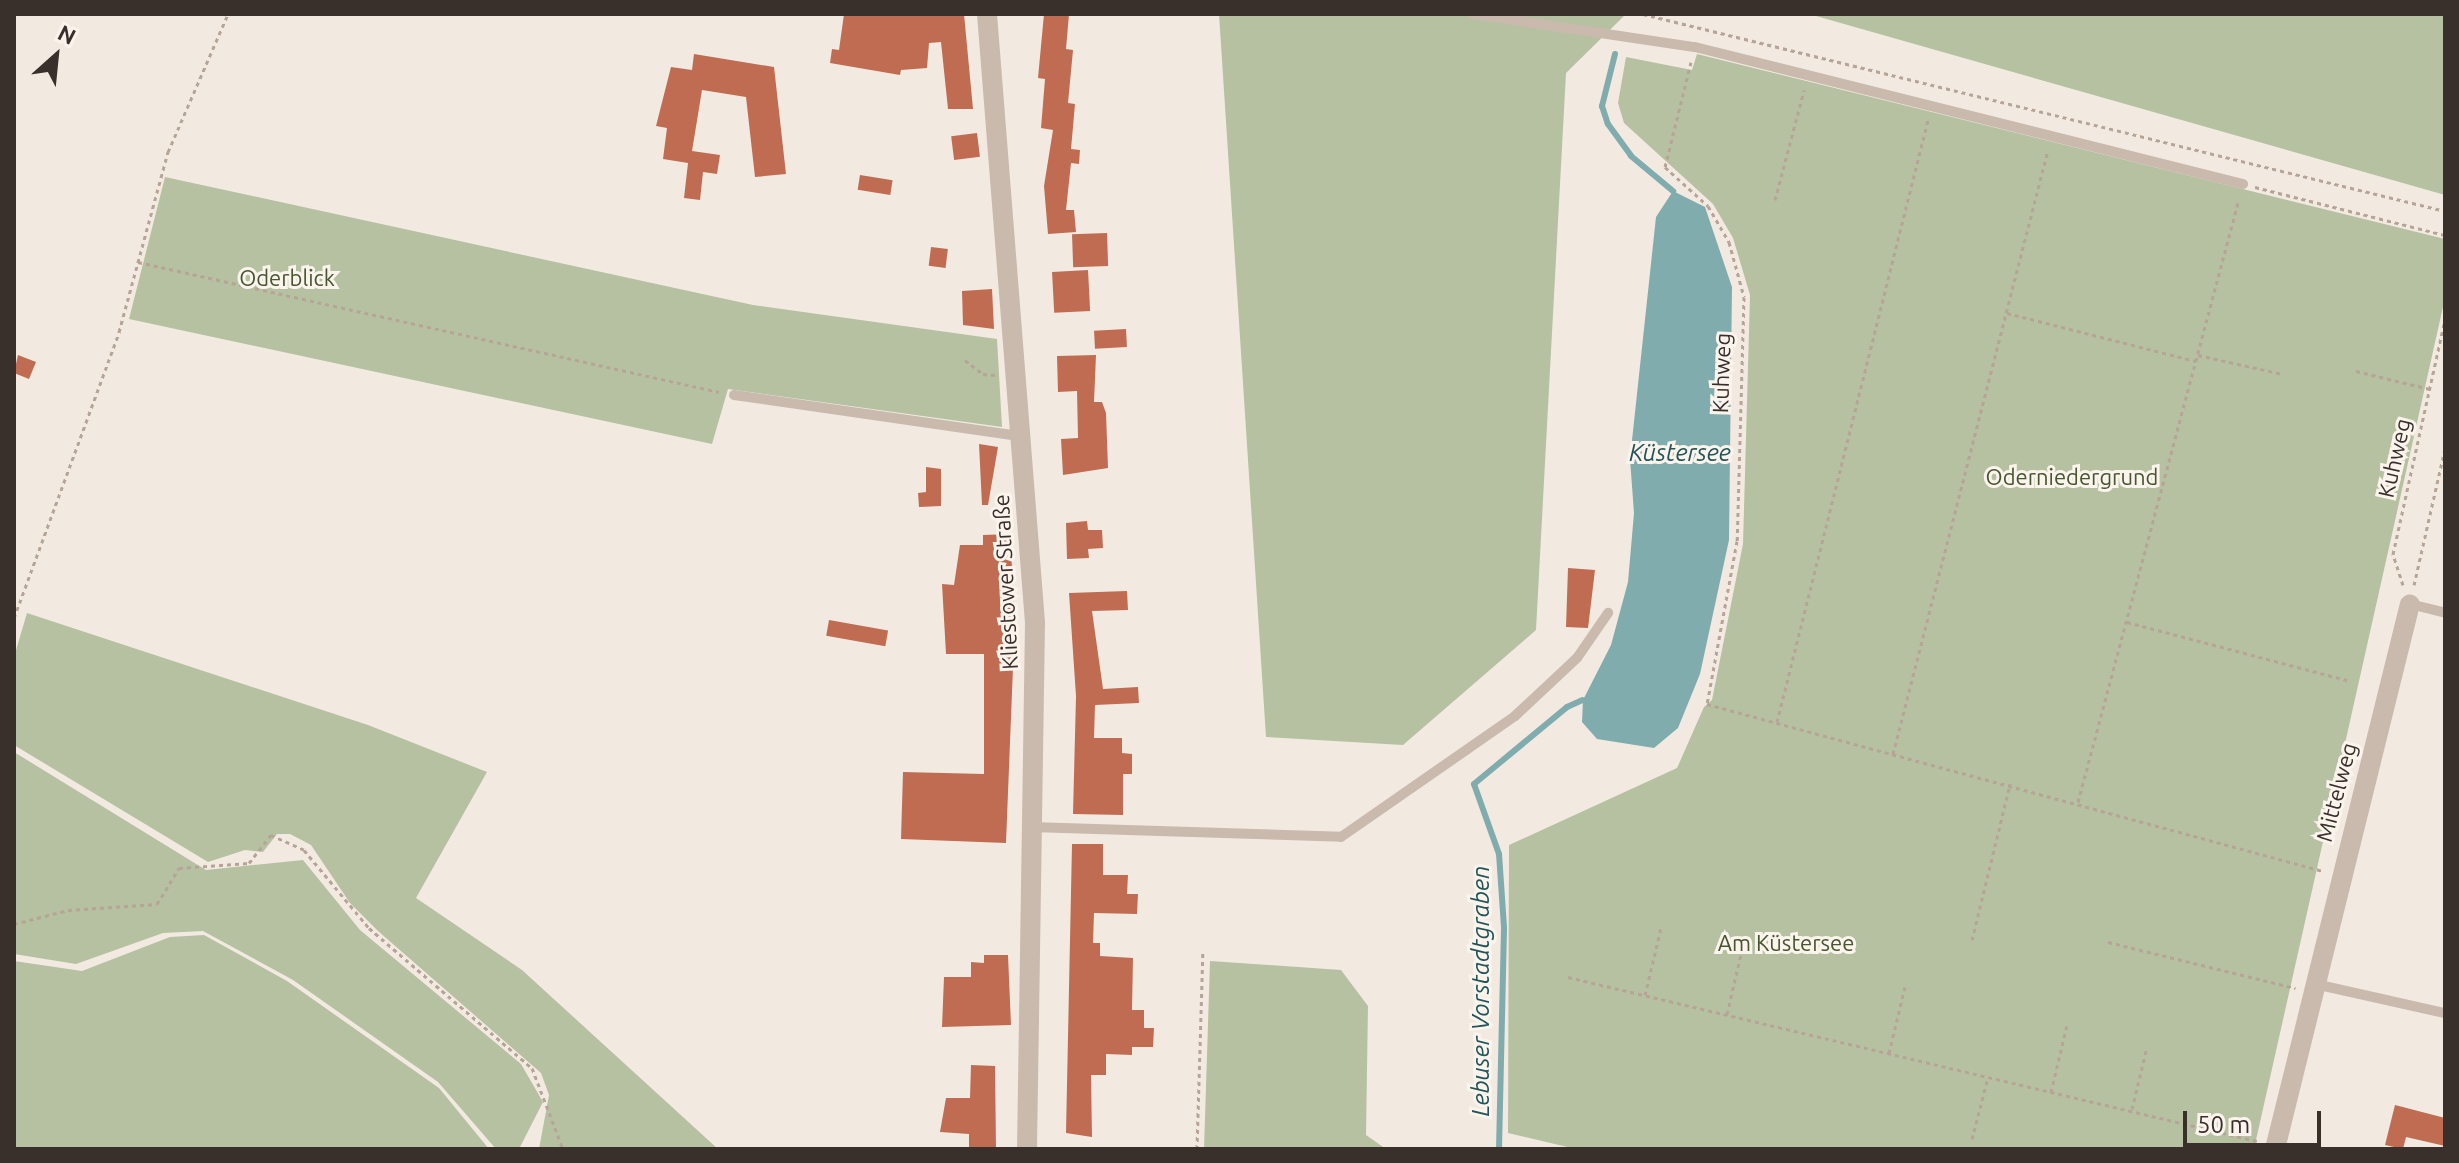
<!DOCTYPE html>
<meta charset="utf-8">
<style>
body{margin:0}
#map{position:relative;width:2459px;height:1163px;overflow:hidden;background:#f2eae1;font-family:Ubuntu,sans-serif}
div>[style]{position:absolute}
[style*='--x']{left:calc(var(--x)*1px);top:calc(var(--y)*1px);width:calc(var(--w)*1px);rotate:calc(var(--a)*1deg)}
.green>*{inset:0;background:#b6c1a1}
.water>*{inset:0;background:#81acae}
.stream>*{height:6px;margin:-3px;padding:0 3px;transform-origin:3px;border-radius:3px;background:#81acae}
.building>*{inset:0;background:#bf6c52;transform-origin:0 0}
.path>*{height:3px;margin-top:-1.5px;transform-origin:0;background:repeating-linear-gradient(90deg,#b6a497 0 4px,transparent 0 8px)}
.service>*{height:10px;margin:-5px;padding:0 5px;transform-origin:5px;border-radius:5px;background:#cabaad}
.minor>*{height:20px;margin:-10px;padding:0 10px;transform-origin:10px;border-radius:10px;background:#cabaad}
span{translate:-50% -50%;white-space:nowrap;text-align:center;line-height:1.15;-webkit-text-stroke:6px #faf4ed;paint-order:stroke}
.park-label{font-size:22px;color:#485630}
.street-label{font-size:22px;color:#392f2b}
.water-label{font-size:24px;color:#235558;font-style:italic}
.frame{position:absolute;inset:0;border:16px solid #392f2b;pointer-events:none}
.north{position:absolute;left:16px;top:16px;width:80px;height:80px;-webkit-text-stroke:6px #faf4ed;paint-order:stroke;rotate:27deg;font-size:22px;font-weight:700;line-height:32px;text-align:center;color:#392f2b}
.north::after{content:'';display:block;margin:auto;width:28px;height:36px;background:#392f2b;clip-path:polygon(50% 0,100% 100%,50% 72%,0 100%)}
.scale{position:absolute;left:2183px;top:1111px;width:138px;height:36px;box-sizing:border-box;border:4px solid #392f2b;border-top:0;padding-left:10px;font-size:24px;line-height:28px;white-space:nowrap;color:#392f2b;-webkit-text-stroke:6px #faf4ed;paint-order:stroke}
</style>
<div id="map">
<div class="green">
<div style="clip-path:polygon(1219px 14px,1626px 14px,1566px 73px,1536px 630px,1403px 745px,1266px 737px)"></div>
<div style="clip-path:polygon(1809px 14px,2445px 14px,2445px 195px)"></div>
<div style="clip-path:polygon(1697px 54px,2445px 239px,2445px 298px,2254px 1149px,1576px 1149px,1508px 1133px,1509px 845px,1677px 768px,1704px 707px,1712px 700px,1743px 544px,1750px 295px,1733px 238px,1713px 204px,1624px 123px,1618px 103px,1626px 57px,1692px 70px)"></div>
<div style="clip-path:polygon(165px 177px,753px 305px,997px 339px,1002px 427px,728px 389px,712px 444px,129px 319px)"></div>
<div style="clip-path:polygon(27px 613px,368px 725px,487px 772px,416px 898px,522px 970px,718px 1149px,539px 1149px,549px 1095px,541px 1073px,378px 931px,350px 903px,311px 845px,290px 834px,277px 834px,263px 852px,245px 850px,208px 862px,14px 745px,14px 657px)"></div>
<div style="clip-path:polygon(14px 752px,206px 870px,303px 860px,360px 930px,521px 1064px,543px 1102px,519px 1149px,496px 1149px,438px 1082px,293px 980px,203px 931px,163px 933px,76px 964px,14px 954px)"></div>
<div style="clip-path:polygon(204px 935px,287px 981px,439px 1088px,489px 1149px,14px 1149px,14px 961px,82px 971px,170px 937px)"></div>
<div style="clip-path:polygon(1210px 961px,1341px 970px,1368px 1006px,1366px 1135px,1386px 1149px,1204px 1149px)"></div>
</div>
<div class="water">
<div style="clip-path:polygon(1673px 191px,1705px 207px,1732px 287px,1729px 540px,1700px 674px,1678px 728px,1654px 748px,1597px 739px,1582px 722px,1583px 700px,1611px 645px,1628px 582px,1634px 513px,1630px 459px,1656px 217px)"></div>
</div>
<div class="stream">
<div style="--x:1615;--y:54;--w:54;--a:104"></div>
<div style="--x:1602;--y:106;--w:19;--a:72"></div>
<div style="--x:1608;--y:124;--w:39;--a:54"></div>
<div style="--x:1631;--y:156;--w:55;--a:39.8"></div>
<div style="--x:1499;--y:1149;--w:222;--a:-88.7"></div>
<div style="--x:1504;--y:927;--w:73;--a:-93.9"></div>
<div style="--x:1499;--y:854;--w:74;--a:-109.7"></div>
<div style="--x:1474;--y:784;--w:121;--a:-39.6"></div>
<div style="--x:1567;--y:707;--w:17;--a:-24"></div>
</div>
<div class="building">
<div style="clip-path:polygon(844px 14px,964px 14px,973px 109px,948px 109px,941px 42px,929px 43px,927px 68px,901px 70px,900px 75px,830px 63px,832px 49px,839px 50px)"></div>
<div style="clip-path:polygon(1044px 14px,1069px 14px,1066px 49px,1073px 50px,1068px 103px,1075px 104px,1071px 149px,1080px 150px,1079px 164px,1071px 163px,1066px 210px,1074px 210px,1076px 232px,1048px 234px,1044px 186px,1053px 130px,1041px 128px,1045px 79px,1038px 78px)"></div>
<div style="clip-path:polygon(694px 54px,774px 67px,786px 174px,755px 177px,746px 97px,702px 90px,692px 151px,720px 155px,717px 174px,703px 172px,700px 200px,684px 198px,688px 163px,663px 159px,667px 128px,656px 126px,671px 67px,692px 70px)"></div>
<div style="left:977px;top:133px;width:24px;height:26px;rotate:83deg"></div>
<div style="left:860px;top:175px;width:33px;height:15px;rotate:9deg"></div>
<div style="left:1107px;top:233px;width:33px;height:35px;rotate:88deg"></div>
<div style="left:931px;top:247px;width:17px;height:19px;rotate:7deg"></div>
<div style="left:1088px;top:270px;width:41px;height:36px;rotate:87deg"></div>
<div style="clip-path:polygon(992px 289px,994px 329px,963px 325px,962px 291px)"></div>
<div style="left:1126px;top:329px;width:18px;height:32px;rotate:87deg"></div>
<div style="clip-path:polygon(18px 355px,36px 362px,29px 379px,14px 373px)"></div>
<div style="clip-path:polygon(1096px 355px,1094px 402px,1102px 402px,1106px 413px,1108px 468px,1063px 475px,1061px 439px,1078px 438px,1077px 391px,1058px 392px,1057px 356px)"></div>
<div style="clip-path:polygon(979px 444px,998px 447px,988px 505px,982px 505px)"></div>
<div style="clip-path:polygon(926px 467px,941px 469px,941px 506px,919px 507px,918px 493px,926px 492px)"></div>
<div style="clip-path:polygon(1087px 521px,1088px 530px,1102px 530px,1103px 548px,1088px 549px,1089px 558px,1067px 559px,1066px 523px)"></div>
<div style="clip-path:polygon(1010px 534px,1015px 617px,1006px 843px,901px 839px,903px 772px,984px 774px,984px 654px,946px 654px,942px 584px,954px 585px,960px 545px,983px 545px,983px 535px)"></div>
<div style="clip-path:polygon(1568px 568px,1595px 570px,1588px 628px,1566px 627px)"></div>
<div style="clip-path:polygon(1127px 591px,1128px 610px,1092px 611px,1103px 689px,1138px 687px,1139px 703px,1095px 705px,1094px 738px,1122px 738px,1122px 753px,1132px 754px,1132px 774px,1123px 774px,1123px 815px,1073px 814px,1076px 696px,1069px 593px)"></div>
<div style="left:829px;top:620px;width:60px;height:16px;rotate:10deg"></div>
<div style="clip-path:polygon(1072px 844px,1103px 844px,1103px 875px,1128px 875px,1127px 894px,1138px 894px,1137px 914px,1094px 913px,1093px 943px,1100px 943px,1100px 956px,1133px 958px,1132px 1010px,1144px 1010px,1144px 1028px,1154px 1028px,1153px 1047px,1132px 1047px,1132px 1055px,1106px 1054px,1106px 1075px,1091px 1075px,1092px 1137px,1066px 1133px)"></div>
<div style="clip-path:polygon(984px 955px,1008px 955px,1011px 1025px,942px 1027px,944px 977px,971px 977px,971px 962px,984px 963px)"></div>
<div style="clip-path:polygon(971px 1065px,995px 1066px,996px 1149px,969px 1149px,969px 1134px,940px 1132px,946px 1098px,970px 1098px)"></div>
<div style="clip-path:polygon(2395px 1105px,2445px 1118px,2445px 1146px,2406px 1137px,2403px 1149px,2385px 1145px)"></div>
</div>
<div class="path">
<div style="--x:1643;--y:14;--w:826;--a:13.8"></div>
<div style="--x:1691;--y:62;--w:108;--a:103.9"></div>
<div style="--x:1665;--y:167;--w:58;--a:42.2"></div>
<div style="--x:1708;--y:206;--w:42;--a:59.7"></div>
<div style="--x:1729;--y:242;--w:57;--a:74.7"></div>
<div style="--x:1744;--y:297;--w:244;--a:91.6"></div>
<div style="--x:1737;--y:541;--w:166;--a:100.4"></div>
<div style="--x:1707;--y:704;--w:638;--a:15.17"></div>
<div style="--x:2255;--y:187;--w:196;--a:14.2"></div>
<div style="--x:1775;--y:200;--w:114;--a:-75.2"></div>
<div style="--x:138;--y:262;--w:595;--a:12.61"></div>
<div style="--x:2007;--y:313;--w:195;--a:14.3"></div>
<div style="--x:2198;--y:355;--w:86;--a:12.7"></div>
<div style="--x:965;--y:360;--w:23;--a:38"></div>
<div style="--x:983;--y:374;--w:12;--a:5"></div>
<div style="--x:2356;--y:371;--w:76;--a:13.7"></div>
<div style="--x:2403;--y:585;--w:33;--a:-108"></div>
<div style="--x:2393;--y:554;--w:241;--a:-77.5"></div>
<div style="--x:2414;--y:585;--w:140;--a:-77.2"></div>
<div style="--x:14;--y:618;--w:305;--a:-69.8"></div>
<div style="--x:119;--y:332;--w:187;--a:-74.8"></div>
<div style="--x:168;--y:152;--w:150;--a:-66.5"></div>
<div style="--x:2127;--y:622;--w:228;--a:14.8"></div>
<div style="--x:1777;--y:722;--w:621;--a:-75.92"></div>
<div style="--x:1893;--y:754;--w:624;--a:-75.61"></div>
<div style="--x:2078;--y:802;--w:624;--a:-75.05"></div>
<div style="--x:14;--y:924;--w:56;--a:-14.5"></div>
<div style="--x:68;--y:910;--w:89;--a:-3.9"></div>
<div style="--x:157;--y:904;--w:42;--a:-58.6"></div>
<div style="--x:179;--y:868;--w:70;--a:-4.1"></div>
<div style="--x:249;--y:863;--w:36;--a:-52"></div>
<div style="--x:271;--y:835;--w:36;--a:24"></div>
<div style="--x:304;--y:850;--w:102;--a:50.2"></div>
<div style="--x:369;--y:928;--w:215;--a:40.7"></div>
<div style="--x:532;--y:1068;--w:87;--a:69.1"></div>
<div style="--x:1972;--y:940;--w:161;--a:-76.3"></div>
<div style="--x:2108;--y:942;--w:193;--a:13.8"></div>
<div style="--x:1568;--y:977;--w:708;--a:13.39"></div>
<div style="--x:1645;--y:995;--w:69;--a:-76.6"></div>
<div style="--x:1727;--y:1014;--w:71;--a:-76.9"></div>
<div style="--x:1889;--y:1053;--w:68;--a:-76.4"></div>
<div style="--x:2051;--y:1092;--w:69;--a:-76.6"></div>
<div style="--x:2132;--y:1109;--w:64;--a:-76.4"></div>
<div style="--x:1972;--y:1139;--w:64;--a:-75.5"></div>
<div style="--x:1197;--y:1149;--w:198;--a:-88.3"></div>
</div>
<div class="service">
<div style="--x:1473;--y:14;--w:224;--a:8.5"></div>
<div style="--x:1695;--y:47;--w:565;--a:14.04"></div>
<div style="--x:734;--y:395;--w:289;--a:8.2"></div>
<div style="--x:2410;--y:604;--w:36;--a:14"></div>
<div style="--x:1031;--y:827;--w:310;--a:1.8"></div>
<div style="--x:1341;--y:837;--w:212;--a:-34.8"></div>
<div style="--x:1515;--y:716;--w:85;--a:-43.1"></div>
<div style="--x:1577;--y:658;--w:55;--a:-55.4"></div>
<div style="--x:2315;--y:984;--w:133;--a:12.6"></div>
</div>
<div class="minor">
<div style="--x:987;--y:14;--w:611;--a:85.49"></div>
<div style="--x:1035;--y:623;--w:526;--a:90.87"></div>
<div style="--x:2275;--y:1149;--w:561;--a:-76.09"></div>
</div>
<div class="park-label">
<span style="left:287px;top:278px">Oderblick</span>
<span style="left:2072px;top:477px">Oderniedergrund</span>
<span style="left:1786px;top:943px">Am Küstersee</span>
</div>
<div class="street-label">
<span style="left:1721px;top:373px;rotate:-88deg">Kuhweg</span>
<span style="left:2394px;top:458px;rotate:-77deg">Kuhweg</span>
<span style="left:1005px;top:582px;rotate:-93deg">Kliestower Straße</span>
<span style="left:2336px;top:792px;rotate:-75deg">Mittelweg</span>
</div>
<div class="water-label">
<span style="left:1680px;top:453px">Küstersee</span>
<span style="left:1481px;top:991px;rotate:-90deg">Lebuser Vorstadtgraben</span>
</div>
<div class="frame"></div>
<div class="north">N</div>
<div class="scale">50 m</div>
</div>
